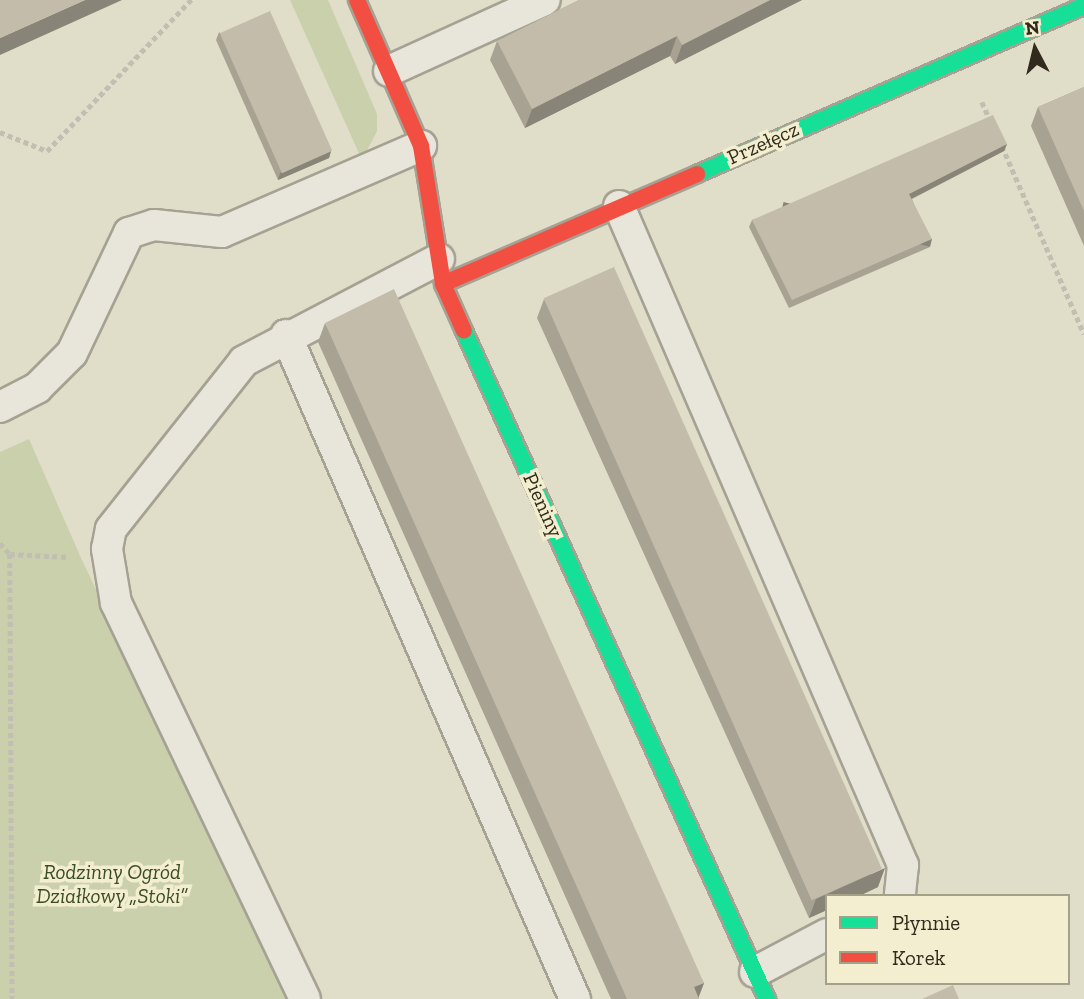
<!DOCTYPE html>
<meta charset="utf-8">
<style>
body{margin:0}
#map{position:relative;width:1084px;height:999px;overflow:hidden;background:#e0ddc9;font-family:"Zilla Slab",serif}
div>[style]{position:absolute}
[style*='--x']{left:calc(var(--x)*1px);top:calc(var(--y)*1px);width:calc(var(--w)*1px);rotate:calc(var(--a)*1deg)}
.green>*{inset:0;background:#cad0ac}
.path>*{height:4.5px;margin-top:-2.25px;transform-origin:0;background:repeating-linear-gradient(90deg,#c1beb2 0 5px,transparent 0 8.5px)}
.roads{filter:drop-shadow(2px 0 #a5a193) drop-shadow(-2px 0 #a5a193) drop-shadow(0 2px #a5a193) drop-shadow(0 -2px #a5a193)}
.lane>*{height:30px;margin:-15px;padding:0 15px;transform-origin:15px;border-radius:15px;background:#e8e6da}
.fast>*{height:16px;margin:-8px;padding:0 8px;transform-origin:8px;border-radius:8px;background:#16e098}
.jam>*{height:16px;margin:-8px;padding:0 8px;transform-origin:8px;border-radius:8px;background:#f24e42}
.wall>*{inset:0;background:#a8a293}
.shaded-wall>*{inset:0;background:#888478;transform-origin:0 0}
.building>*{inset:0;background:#c3bcab;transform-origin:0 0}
span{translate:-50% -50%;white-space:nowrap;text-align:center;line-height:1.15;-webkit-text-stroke:7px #f2eecf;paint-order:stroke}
.street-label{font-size:21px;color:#322b1d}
.park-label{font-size:21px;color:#3b4d25;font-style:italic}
.legend{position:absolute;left:825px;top:894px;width:245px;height:91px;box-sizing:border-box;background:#f2eecf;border:2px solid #a5a088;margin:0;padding:9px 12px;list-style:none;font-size:21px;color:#322b1d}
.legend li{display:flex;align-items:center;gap:14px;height:35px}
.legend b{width:35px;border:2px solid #a5a088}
.north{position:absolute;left:1000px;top:14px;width:70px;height:70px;-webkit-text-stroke:5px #f2eecf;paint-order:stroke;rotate:353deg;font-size:19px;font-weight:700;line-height:28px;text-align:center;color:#322b1d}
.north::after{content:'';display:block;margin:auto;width:24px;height:32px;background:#322b1d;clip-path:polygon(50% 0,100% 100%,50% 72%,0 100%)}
</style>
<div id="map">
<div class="green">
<div style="clip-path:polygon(290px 0,328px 0,377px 114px,377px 131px,362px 160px)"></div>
<div style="clip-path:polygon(29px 439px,81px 558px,292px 999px,0 999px,0 452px)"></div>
</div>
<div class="path">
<div style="--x:982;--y:102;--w:22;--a:66"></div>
<div style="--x:0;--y:132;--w:51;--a:22"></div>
<div style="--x:47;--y:151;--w:209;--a:-46.4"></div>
<div style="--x:1002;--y:146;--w:205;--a:66.4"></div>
<div style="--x:0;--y:543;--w:15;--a:48"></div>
<div style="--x:10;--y:554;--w:58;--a:3"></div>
<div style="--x:10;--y:554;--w:445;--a:89.7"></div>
</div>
<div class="roads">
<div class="lane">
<div style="--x:389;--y:71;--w:171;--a:-24.5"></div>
<div style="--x:619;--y:206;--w:718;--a:66.69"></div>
<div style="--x:903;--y:865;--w:31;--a:96"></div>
<div style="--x:286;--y:335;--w:724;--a:66.48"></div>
<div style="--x:0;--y:407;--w:42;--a:-27.2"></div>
<div style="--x:37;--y:388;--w:49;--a:-45"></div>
<div style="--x:72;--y:353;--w:133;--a:-64.6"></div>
<div style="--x:129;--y:233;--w:26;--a:-18"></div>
<div style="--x:154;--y:225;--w:68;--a:5.9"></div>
<div style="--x:222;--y:232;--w:217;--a:-23.4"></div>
<div style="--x:755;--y:972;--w:81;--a:-27.8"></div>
<div style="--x:305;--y:999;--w:439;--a:-115.5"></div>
<div style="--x:116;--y:603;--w:55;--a:-99.5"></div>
<div style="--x:107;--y:549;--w:20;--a:-79"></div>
<div style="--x:111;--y:529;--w:214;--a:-51.6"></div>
<div style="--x:244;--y:361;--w:220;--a:-27.6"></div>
</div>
<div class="fast">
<div style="--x:697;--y:174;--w:422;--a:-23.5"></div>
<div style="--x:464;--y:331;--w:734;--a:65.6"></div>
</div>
<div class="jam">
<div style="--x:357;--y:0;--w:159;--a:66.3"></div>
<div style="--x:421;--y:146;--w:140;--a:80.9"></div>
<div style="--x:443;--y:284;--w:51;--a:65.9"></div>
<div style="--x:443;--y:284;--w:277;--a:-23.4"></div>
</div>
</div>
<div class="wall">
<div style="clip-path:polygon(579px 0,802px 0,675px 64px,670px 56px,525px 128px,490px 60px,497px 41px)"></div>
<div style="clip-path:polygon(219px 32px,331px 151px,329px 158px,278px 180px,216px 40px)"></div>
<div style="clip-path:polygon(1084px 87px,1084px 246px,1031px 126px,1038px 107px)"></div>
<div style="clip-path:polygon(1007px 144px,1004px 151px,912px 199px,930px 247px,789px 308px,749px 227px,752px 220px)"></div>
<div style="clip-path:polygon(544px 299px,878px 887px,859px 896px,827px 896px,827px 910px,809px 918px,537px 318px)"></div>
<div style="clip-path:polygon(325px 323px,704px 983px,698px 997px,699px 999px,611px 999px,318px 342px)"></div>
</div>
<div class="shaded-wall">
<div style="clip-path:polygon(85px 0,122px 0,0 55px,0 38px)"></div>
<div style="clip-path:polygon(770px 0,802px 0,675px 64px,682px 45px)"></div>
<div style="clip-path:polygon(677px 36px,670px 56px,525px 128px,532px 109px)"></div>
<div style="clip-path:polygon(1007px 144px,1004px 151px,907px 201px,909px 194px)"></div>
<div style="clip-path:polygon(331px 151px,329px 158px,278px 180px,280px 173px)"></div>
<div style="left:932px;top:239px;width:8px;height:153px;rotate:104deg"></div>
<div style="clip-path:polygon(885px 868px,878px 887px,859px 896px,827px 896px,827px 910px,809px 918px,816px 899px)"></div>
<div style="clip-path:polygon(704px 983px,698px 999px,694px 987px)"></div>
</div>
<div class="building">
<div style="clip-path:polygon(0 0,85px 0,0 38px)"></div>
<div style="clip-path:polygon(579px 0,770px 0,682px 45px,677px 36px,532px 109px,497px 41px)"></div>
<div style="left:270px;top:11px;width:153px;height:55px;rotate:66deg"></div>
<div style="clip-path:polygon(1084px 87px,1084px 211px,1038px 107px)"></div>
<div style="clip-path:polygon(993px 115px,1007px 144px,909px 194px,932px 239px,792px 300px,752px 220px)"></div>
<div style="left:614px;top:267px;width:659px;height:77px;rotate:66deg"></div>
<div style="clip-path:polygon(394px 289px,704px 983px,694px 987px,699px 999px,627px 999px,325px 323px)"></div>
<div style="clip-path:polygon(953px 985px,959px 999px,922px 999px)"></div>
</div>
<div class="street-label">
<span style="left:763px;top:143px;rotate:-24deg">Przełęcz</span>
<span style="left:543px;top:505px;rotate:66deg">Pieniny</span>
</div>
<div class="park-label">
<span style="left:112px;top:884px">Rodzinny Ogród<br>Działkowy „Stoki”</span>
</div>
<ul class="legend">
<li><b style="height:9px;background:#16e098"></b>Płynnie</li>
<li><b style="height:9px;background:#f24e42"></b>Korek</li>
</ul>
<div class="north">N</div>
</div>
